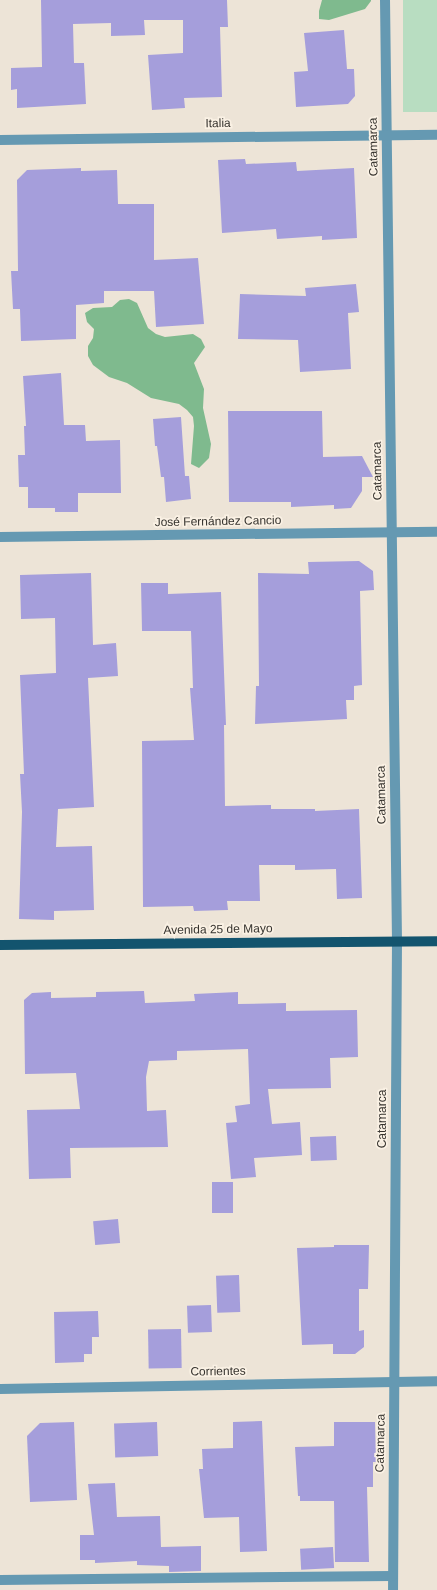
<!DOCTYPE html>
<meta charset="utf-8">
<style>
body{margin:0}
#map{position:relative;width:437px;height:1590px;overflow:hidden;background:#ede4d7;font-family:Helvetica,sans-serif}
div>[style]{position:absolute}
[style*='--x']{left:calc(var(--x)*1px);top:calc(var(--y)*1px);width:calc(var(--w)*1px);rotate:calc(var(--a)*1deg)}
.green>*{inset:0;background:#b8ddc1;transform-origin:0 0}
.forest>*{inset:0;background:#7fba8e}
.building>*{inset:0;background:#a59edb;transform-origin:0 0}
.minor>*{height:10px;margin:-5px;padding:0 5px;transform-origin:5px;border-radius:5px;background:#6599b2}
.major>*{height:10px;margin:-5px;padding:0 5px;transform-origin:5px;border-radius:5px;background:#13546e}
span{translate:-50% -50%;white-space:nowrap;text-align:center;line-height:1.15;-webkit-text-stroke:3.5px #faf1e4;paint-order:stroke}
.street-label{font-size:12px;color:#36332e}
</style>
<div id="map">
<div class="green">
<div style="left:403px;top:0;width:34px;height:112px"></div>
</div>
<div class="forest">
<div style="clip-path:polygon(322px 0,371px 0,371px 1px,365px 9px,329px 20px,319px 19px,319px 11px)"></div>
<div style="clip-path:polygon(129px 299px,137px 303px,148px 328px,156px 334px,165px 337px,193px 334px,201px 339px,205px 347px,194px 363px,204px 389px,203px 408px,211px 444px,209px 458px,199px 468px,191px 464px,194px 426px,193px 417px,187px 410px,179px 404px,151px 398px,127px 383px,109px 377px,93px 365px,88px 356px,88px 346px,93px 338px,94px 329px,87px 322px,85px 313px,93px 308px,112px 307px,120px 300px)"></div>
</div>
<div class="building">
<div style="clip-path:polygon(41px 0,227px 0,228px 27px,220px 27px,222px 97px,184px 98px,185px 108px,152px 110px,148px 55px,183px 53px,183px 20px,144px 20px,145px 35px,111px 36px,111px 23px,73px 24px,74px 63px,84px 63px,86px 104px,17px 108px,17px 89px,11px 90px,11px 68px,42px 67px)"></div>
<div style="clip-path:polygon(344px 30px,347px 69px,354px 69px,355px 96px,348px 104px,296px 107px,294px 72px,308px 71px,304px 33px)"></div>
<div style="clip-path:polygon(245px 159px,246px 164px,296px 162px,297px 171px,354px 168px,357px 238px,322px 240px,322px 236px,277px 239px,276px 229px,222px 233px,218px 160px)"></div>
<div style="clip-path:polygon(81px 168px,81px 171px,117px 170px,118px 204px,154px 204px,154px 260px,198px 258px,204px 324px,156px 327px,154px 291px,104px 291px,104px 303px,76px 305px,76px 339px,21px 341px,20px 309px,13px 309px,11px 271px,18px 271px,17px 180px,27px 170px)"></div>
<div style="clip-path:polygon(356px 284px,359px 312px,348px 313px,351px 369px,300px 372px,298px 340px,238px 339px,240px 294px,306px 296px,305px 288px)"></div>
<div style="clip-path:polygon(61px 373px,64px 425px,85px 425px,86px 441px,120px 440px,121px 493px,78px 493px,78px 512px,55px 512px,55px 508px,28px 508px,28px 487px,19px 487px,18px 455px,25px 455px,24px 426px,26px 426px,23px 376px)"></div>
<div style="clip-path:polygon(228px 411px,322px 411px,323px 457px,362px 456px,373px 477px,362px 477px,362px 491px,351px 508px,334px 509px,334px 505px,291px 507px,291px 502px,229px 502px)"></div>
<div style="clip-path:polygon(181px 417px,185px 476px,189px 476px,191px 499px,166px 502px,164px 477px,161px 477px,157px 446px,155px 446px,153px 419px)"></div>
<div style="clip-path:polygon(359px 561px,373px 571px,374px 590px,360px 591px,362px 685px,354px 686px,354px 700px,346px 700px,347px 719px,255px 724px,256px 686px,259px 686px,258px 573px,309px 574px,308px 562px)"></div>
<div style="clip-path:polygon(91px 573px,93px 645px,116px 643px,118px 676px,88px 678px,94px 807px,58px 809px,56px 847px,92px 846px,94px 910px,54px 911px,54px 920px,19px 919px,22px 812px,20px 774px,24px 774px,20px 675px,56px 673px,55px 618px,21px 619px,20px 575px)"></div>
<div style="clip-path:polygon(141px 583px,168px 583px,168px 594px,221px 592px,226px 725px,224px 725px,225px 806px,271px 805px,271px 809px,315px 809px,315px 811px,359px 809px,362px 898px,337px 899px,336px 869px,295px 870px,295px 865px,259px 865px,260px 901px,227px 901px,228px 910px,194px 911px,193px 906px,143px 907px,142px 741px,194px 740px,190px 688px,193px 688px,191px 631px,142px 631px)"></div>
<div style="clip-path:polygon(144px 991px,145px 1003px,195px 1001px,194px 994px,238px 992px,238px 1004px,286px 1003px,286px 1011px,357px 1010px,358px 1057px,330px 1058px,331px 1088px,268px 1089px,272px 1124px,300px 1122px,302px 1155px,254px 1158px,256px 1177px,231px 1179px,226px 1123px,237px 1122px,235px 1106px,250px 1104px,248px 1049px,177px 1051px,177px 1060px,149px 1061px,146px 1077px,147px 1111px,166px 1110px,168px 1147px,70px 1148px,71px 1178px,29px 1179px,27px 1110px,80px 1109px,76px 1073px,25px 1074px,24px 1000px,32px 993px,51px 992px,51px 998px,96px 997px,96px 992px)"></div>
<div style="left:336px;top:1136px;width:24px;height:26px;rotate:88deg"></div>
<div style="left:233px;top:1182px;width:31px;height:21px;rotate:90deg"></div>
<div style="left:118px;top:1219px;width:24px;height:25px;rotate:85deg"></div>
<div style="clip-path:polygon(334px 1245px,369px 1245px,368px 1289px,359px 1289px,359px 1331px,364px 1330px,364px 1347px,355px 1354px,333px 1354px,333px 1344px,302px 1345px,297px 1248px,334px 1247px)"></div>
<div style="left:239px;top:1275px;width:37px;height:23px;rotate:88deg"></div>
<div style="left:211px;top:1305px;width:27px;height:24px;rotate:88deg"></div>
<div style="clip-path:polygon(98px 1311px,99px 1337px,92px 1337px,92px 1354px,84px 1354px,84px 1362px,55px 1363px,54px 1312px)"></div>
<div style="left:181px;top:1329px;width:39px;height:33px;rotate:89deg"></div>
<div style="clip-path:polygon(262px 1421px,267px 1551px,240px 1552px,239px 1517px,204px 1518px,199px 1469px,203px 1469px,202px 1449px,233px 1448px,233px 1422px)"></div>
<div style="clip-path:polygon(74px 1422px,77px 1500px,30px 1502px,27px 1436px,40px 1423px)"></div>
<div style="left:157px;top:1422px;width:34px;height:43px;rotate:88deg"></div>
<div style="clip-path:polygon(334px 1422px,375px 1422px,376px 1462px,373px 1462px,373px 1487px,367px 1487px,369px 1562px,335px 1562px,334px 1501px,300px 1501px,300px 1496px,298px 1496px,295px 1447px,334px 1446px)"></div>
<div style="clip-path:polygon(115px 1483px,117px 1517px,160px 1516px,161px 1547px,201px 1546px,201px 1571px,169px 1572px,169px 1566px,137px 1565px,137px 1561px,95px 1563px,95px 1560px,80px 1560px,80px 1535px,94px 1535px,88px 1484px)"></div>
<div style="left:333px;top:1547px;width:21px;height:33px;rotate:87deg"></div>
</div>
<div class="minor">
<div style="--x:385;--y:0;--w:941;--a:89.27"></div>
<div style="--x:397;--y:941;--w:649;--a:90.35"></div>
<div style="--x:0;--y:140;--w:437;--a:-0.7"></div>
<div style="--x:0;--y:537;--w:437;--a:-0.7"></div>
<div style="--x:0;--y:1389;--w:437;--a:-1"></div>
<div style="--x:0;--y:1580;--w:392;--a:-0.6"></div>
</div>
<div class="major">
<div style="--x:0;--y:945;--w:437;--a:-0.5"></div>
</div>
<div class="street-label">
<span style="left:218px;top:124px;rotate:-1deg">Italia</span>
<span style="left:374px;top:147px;rotate:-91deg">Catamarca</span>
<span style="left:378px;top:471px;rotate:-91deg">Catamarca</span>
<span style="left:218px;top:522px;rotate:-1deg">José Fernández Cancio</span>
<span style="left:382px;top:795px;rotate:-91deg">Catamarca</span>
<span style="left:218px;top:930px;rotate:-1deg">Avenida 25 de Mayo</span>
<span style="left:383px;top:1119px;rotate:-90deg">Catamarca</span>
<span style="left:218px;top:1372px;rotate:-1deg">Corrientes</span>
<span style="left:381px;top:1443px;rotate:-89deg">Catamarca</span>
</div>
</div>
